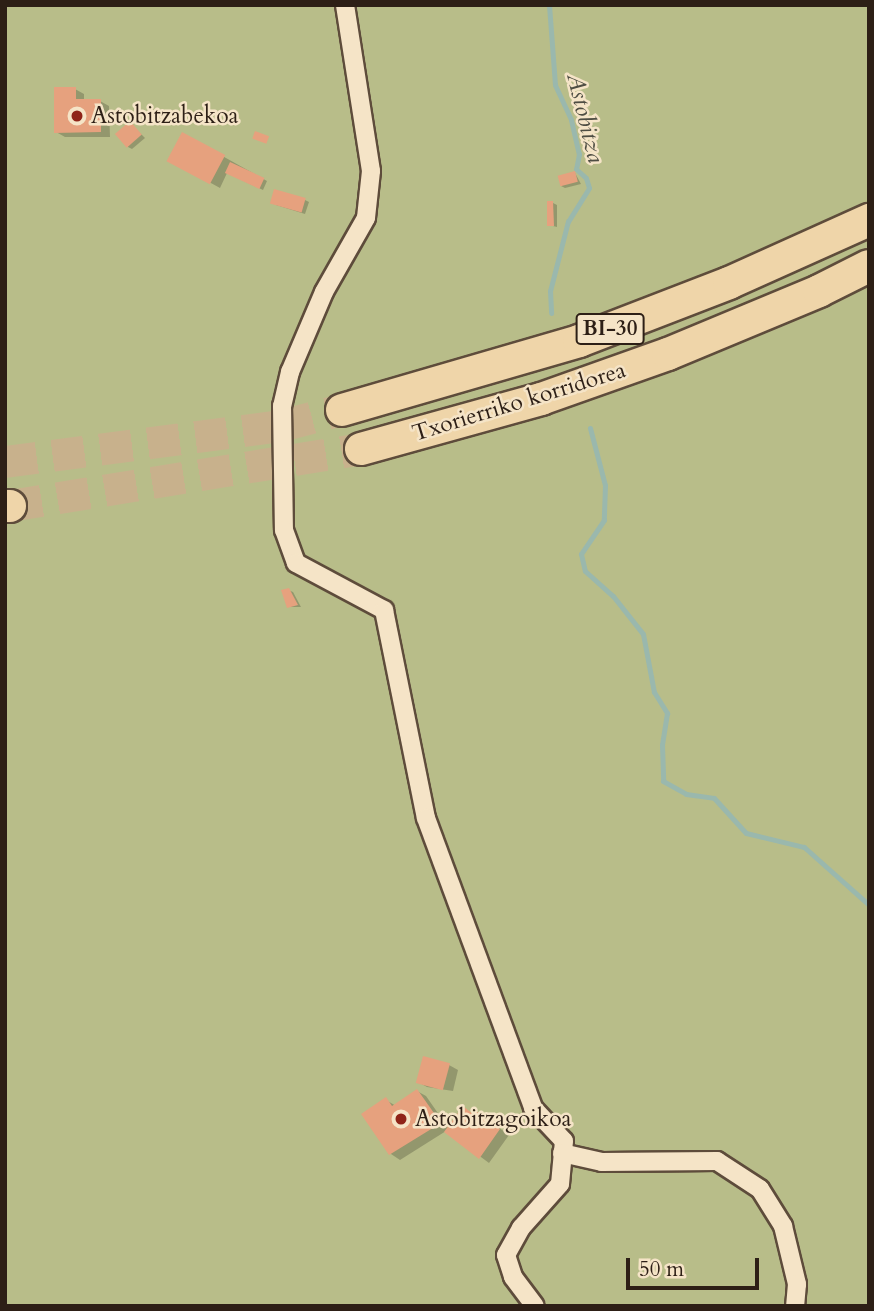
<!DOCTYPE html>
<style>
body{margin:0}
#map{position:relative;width:874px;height:1311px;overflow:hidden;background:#efd5a9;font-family:Cardo,serif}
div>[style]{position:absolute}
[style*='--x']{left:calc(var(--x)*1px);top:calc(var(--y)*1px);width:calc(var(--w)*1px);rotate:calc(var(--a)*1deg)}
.green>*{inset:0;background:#b8bd89;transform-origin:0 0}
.shadow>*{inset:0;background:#0003}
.stream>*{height:5px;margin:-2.5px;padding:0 2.5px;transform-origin:2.5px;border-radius:2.5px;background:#9ab8ad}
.building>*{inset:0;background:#e6a17e;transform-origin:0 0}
.motorway-tunnel>*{height:32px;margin-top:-16px;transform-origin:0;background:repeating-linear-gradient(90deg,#c8b18c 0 32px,transparent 0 48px)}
.roads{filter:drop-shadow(2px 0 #5e4c3b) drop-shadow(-2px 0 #5e4c3b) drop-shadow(0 2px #5e4c3b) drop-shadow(0 -2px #5e4c3b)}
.minor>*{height:18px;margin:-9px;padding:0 9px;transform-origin:9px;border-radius:9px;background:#f5e4c7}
.motorway>*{height:32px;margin:-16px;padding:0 16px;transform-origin:16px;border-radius:16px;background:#efd5a9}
.dots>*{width:19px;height:19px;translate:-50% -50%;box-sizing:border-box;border:4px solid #f5e4c7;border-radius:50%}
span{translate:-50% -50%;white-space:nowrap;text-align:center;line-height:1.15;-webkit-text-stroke:5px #f5e4c7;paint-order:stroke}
.shield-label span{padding:2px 5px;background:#f5e4c7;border:2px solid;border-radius:5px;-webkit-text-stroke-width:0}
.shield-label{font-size:21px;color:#2d1f16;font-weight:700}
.poi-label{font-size:23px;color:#2d1f16}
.left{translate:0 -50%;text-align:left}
.street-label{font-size:23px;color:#2d1f16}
.water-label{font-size:24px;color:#4e4d43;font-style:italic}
.frame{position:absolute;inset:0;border:7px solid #2d1f16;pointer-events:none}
.scale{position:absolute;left:626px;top:1258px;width:133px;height:32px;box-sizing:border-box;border:4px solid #2d1f16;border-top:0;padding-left:9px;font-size:21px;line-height:24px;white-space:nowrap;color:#2d1f16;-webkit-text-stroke:5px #f5e4c7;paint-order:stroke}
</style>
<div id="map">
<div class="green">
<div style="left:5px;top:5px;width:864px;height:1301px"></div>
</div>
<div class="shadow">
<div style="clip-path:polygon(75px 89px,84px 94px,84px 101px,100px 101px,109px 106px,110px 137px,65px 137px,56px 132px)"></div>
<div style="clip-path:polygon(130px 123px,145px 138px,132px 149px,128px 147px)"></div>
<div style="clip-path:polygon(183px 134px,267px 181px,263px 190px,227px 173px,220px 188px,169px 160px)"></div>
<div style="clip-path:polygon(575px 173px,581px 184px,565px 188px,561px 186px)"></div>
<div style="clip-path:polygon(305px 200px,309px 202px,305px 214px,276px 205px)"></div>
<div style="clip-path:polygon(553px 203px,557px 205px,557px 227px,549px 225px)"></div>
<div style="clip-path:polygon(288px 590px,293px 592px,301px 607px,289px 607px)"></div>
<div style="clip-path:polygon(449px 1065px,458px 1070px,453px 1091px,427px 1087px,418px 1082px)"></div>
<div style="clip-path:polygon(417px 1091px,426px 1096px,449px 1129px,475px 1115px,485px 1118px,509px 1135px,489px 1163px,446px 1131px,400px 1160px,391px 1154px,364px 1115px,386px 1100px,396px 1106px)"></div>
</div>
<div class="stream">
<div style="--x:549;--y:5;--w:80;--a:85.7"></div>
<div style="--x:555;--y:85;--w:38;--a:65"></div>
<div style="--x:571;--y:120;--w:35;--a:77"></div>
<div style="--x:579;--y:154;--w:15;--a:101"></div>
<div style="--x:576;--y:169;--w:13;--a:42"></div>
<div style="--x:586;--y:178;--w:10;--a:73"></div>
<div style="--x:589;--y:188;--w:39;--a:122"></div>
<div style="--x:568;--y:221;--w:72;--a:104.4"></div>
<div style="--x:550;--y:291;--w:22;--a:87"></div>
<div style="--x:590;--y:428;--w:59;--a:75.3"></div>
<div style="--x:605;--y:485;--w:35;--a:92"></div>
<div style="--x:604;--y:520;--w:41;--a:124.1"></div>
<div style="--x:581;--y:554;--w:17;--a:77"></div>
<div style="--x:585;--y:571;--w:38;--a:42"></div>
<div style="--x:613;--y:596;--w:48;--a:51.7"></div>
<div style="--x:643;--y:634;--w:59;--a:79.3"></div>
<div style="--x:654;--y:692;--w:25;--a:58"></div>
<div style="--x:667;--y:713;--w:32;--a:99"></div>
<div style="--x:662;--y:745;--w:36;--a:88"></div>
<div style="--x:663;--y:781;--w:26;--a:29"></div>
<div style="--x:686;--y:794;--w:28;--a:8"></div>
<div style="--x:714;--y:798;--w:47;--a:47.6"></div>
<div style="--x:746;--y:833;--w:60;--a:13.6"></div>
<div style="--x:804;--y:847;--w:87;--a:41.7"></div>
</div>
<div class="building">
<div style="clip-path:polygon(54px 87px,76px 87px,76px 99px,101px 99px,101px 132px,54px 133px)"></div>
<div style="left:130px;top:121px;width:18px;height:20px;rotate:49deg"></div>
<div style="left:255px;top:131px;width:15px;height:8px;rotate:20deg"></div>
<div style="left:182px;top:132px;width:49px;height:33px;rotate:28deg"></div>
<div style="left:230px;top:162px;width:38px;height:12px;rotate:25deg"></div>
<div style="left:575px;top:171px;width:11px;height:18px;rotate:75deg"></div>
<div style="left:274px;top:189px;width:33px;height:15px;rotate:16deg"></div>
<div style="clip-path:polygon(547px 201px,553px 201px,554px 226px,547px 226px)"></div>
<div style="clip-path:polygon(289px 588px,298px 605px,287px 608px,281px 590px)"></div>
<div style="left:423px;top:1056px;width:28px;height:28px;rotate:15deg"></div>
<div style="clip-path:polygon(417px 1089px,441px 1123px,389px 1155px,361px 1114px,386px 1097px,392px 1106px)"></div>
<div style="clip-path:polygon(463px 1106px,473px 1114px,476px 1111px,500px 1129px,479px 1159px,444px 1132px)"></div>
</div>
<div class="motorway-tunnel">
<div style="--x:5;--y:462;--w:278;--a:-7.4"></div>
<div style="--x:281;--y:426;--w:63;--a:-14.7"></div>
<div style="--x:10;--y:506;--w:356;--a:-9.2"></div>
</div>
<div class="roads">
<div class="minor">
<div style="--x:345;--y:5;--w:168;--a:81.1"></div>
<div style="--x:371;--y:171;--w:47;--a:96.1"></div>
<div style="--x:366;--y:218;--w:85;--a:119.6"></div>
<div style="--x:324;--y:292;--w:87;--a:113"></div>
<div style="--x:290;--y:372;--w:35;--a:103"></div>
<div style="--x:282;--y:406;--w:124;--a:89.1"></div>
<div style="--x:284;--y:530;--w:35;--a:70"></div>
<div style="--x:296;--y:563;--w:100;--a:28.1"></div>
<div style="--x:384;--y:610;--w:212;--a:78.6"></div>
<div style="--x:426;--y:818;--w:309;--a:69.7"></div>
<div style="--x:533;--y:1108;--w:45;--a:46.8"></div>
<div style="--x:564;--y:1141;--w:43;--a:95.3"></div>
<div style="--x:560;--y:1184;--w:59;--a:131.6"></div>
<div style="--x:521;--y:1228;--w:31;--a:119"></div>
<div style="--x:506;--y:1255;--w:23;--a:72"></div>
<div style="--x:513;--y:1277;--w:36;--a:53"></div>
<div style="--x:562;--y:1153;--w:41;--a:12.7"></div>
<div style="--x:602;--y:1162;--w:115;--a:-0.5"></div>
<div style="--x:717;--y:1161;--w:51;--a:33.1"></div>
<div style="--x:760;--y:1189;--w:44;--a:58.1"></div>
<div style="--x:783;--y:1226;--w:60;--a:76.4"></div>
<div style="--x:797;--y:1284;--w:22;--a:95"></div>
</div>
<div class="motorway">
<div style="--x:342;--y:410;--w:247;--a:-16.2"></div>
<div style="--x:579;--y:341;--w:161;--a:-21.1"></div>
<div style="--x:729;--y:283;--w:154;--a:-24.2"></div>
<div style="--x:361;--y:449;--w:187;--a:-15.5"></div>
<div style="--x:541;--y:399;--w:135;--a:-19.5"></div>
<div style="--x:668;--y:354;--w:164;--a:-22.6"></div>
<div style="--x:819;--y:291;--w:56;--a:-26.6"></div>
<div style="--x:5;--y:506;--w:5;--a:0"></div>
</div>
</div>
<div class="dots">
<div style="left:77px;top:116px;background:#8f2418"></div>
<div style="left:401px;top:1119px;background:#8f2418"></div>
</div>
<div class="shield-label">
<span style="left:610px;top:329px">BI-30</span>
</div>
<div class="poi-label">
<span class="left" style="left:91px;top:116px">Astobitzabekoa</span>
<span class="left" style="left:415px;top:1119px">Astobitzagoikoa</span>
</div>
<div class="street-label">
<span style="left:519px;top:402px;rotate:-17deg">Txorierriko korridorea</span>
</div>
<div class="water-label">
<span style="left:585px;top:118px;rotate:76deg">Astobitza</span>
</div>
<div class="frame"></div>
<div class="scale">50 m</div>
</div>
